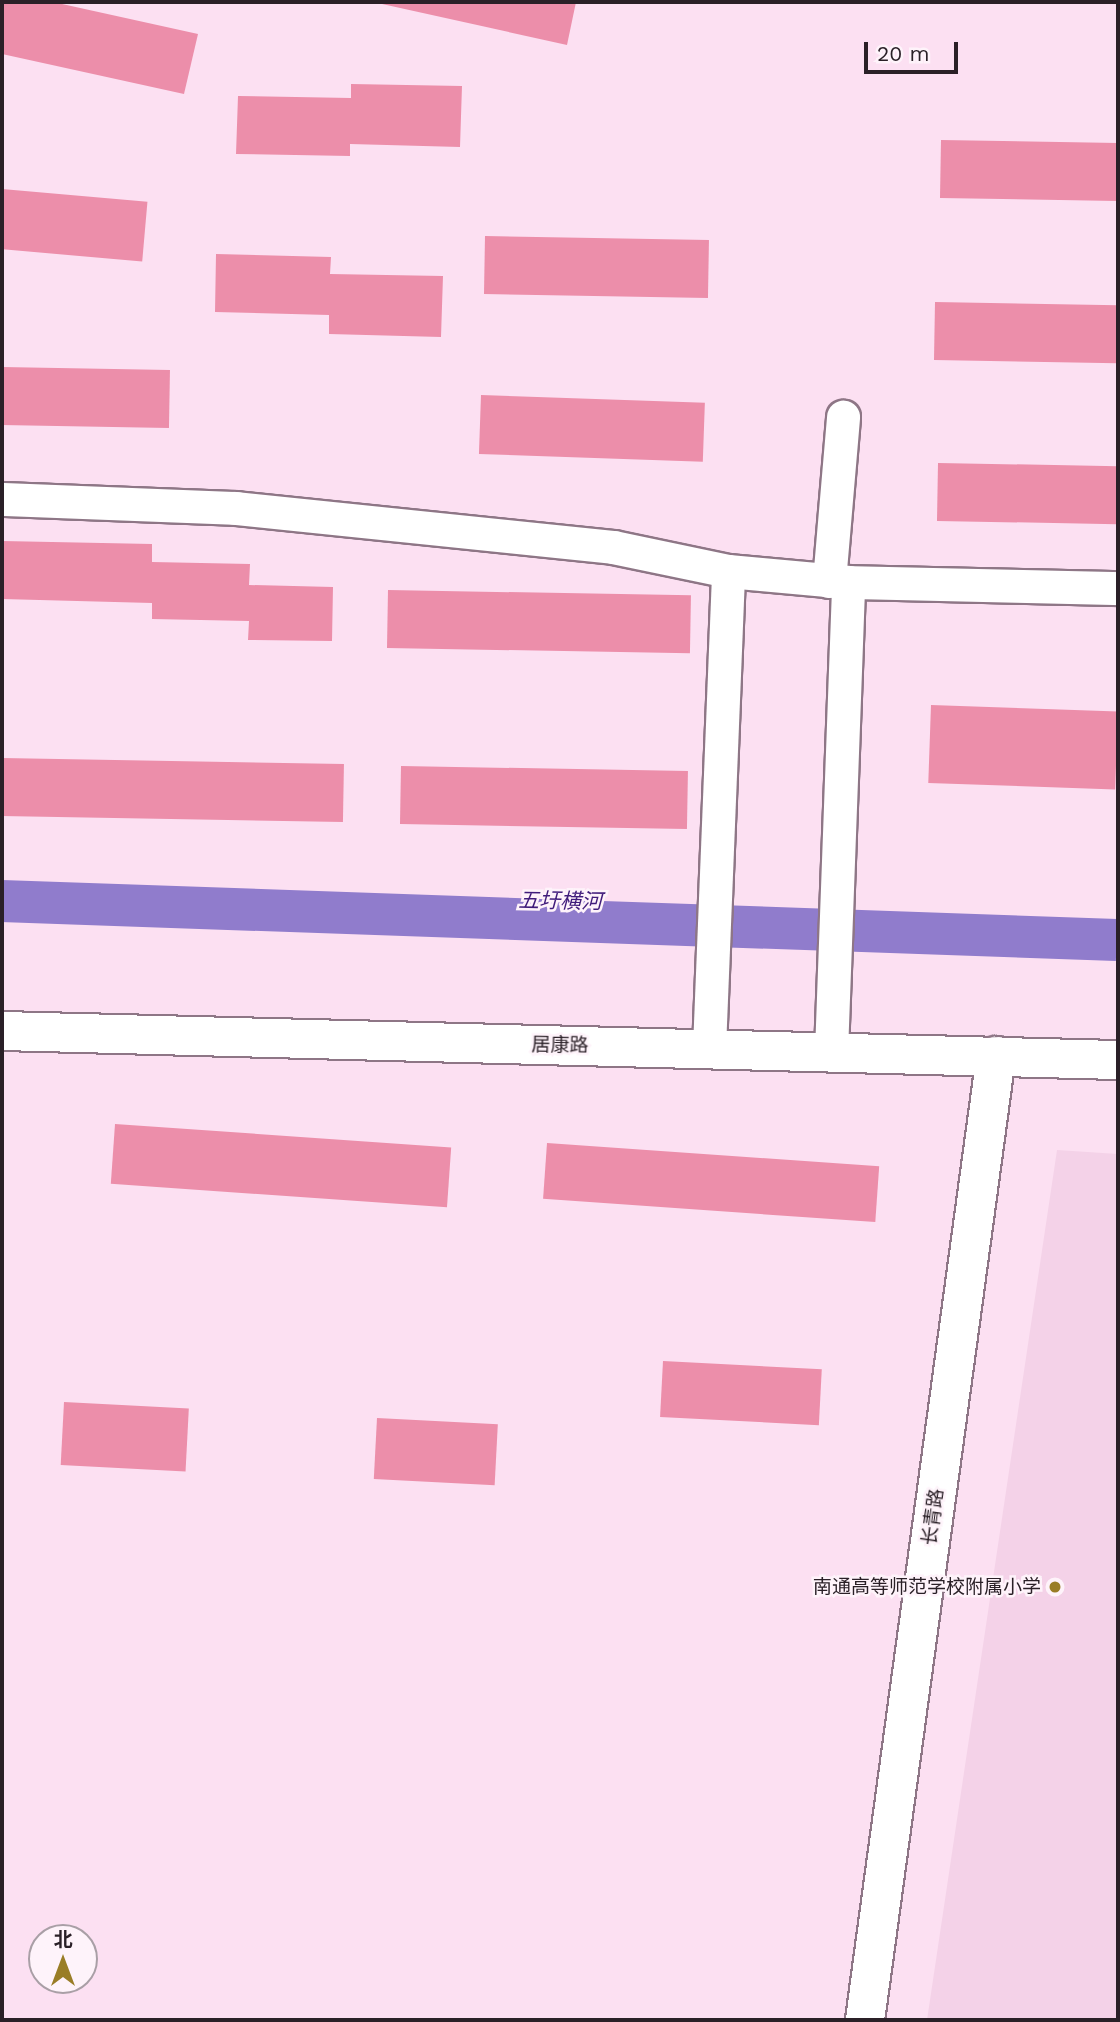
<!DOCTYPE html>
<meta charset="utf-8">
<style>
body{margin:0}
#map{position:relative;width:1120px;height:2022px;overflow:hidden;background:#fce0f2;font-family:"Work Sans","Noto Sans SC",sans-serif}
div>[style]{position:absolute}
[style*='--x']{left:calc(var(--x)*1px);top:calc(var(--y)*1px);width:calc(var(--w)*1px);rotate:calc(var(--a)*1deg)}
.built>*{inset:0;background:#f4d2e8}
.water>*{inset:0;background:#907ccc;transform-origin:0 0}
.building>*{inset:0;background:#ec8eaa;transform-origin:0 0}
.roads{filter:drop-shadow(2px 0 #8e7686) drop-shadow(-2px 0 #8e7686) drop-shadow(0 2px #8e7686) drop-shadow(0 -2px #8e7686)}
.minor>*{height:33px;margin:-16.5px;padding:0 16.5px;transform-origin:16.5px;border-radius:16.5px;background:#fff}
.tertiary>*{height:38px;margin:-19px;padding:0 19px;transform-origin:19px;border-radius:19px;background:#fff}
.dots>*{width:19px;height:19px;translate:-50% -50%;box-sizing:border-box;border:4px solid #fef3fa;border-radius:50%}
span{translate:-50% -50%;white-space:nowrap;text-align:center;line-height:1.15;-webkit-text-stroke:5px #fef3fa;paint-order:stroke}
.street-label{font-size:19px;color:#2a2027}
.poi-label{font-size:19px;color:#2a2027}
.right{translate:-100% -50%;text-align:right}
.water-label{font-size:21px;color:#401c7b;font-style:italic}
.frame{position:absolute;inset:0;border:4px solid #2a2027;pointer-events:none}
.north{position:absolute;left:28px;top:1924px;width:70px;height:70px;box-sizing:border-box;background:#fef3fa;border:2px solid #a99fa6;border-radius:50%;rotate:0deg;font-size:19px;font-weight:700;line-height:28px;text-align:center;color:#2a2027}
.north::after{content:'';display:block;margin:auto;width:24px;height:32px;background:#997d26;clip-path:polygon(50% 0,100% 100%,50% 72%,0 100%)}
.scale{position:absolute;left:864px;top:42px;width:94px;height:32px;box-sizing:border-box;border:4px solid #2a2027;border-top:0;padding-left:9px;font-size:21px;line-height:24px;white-space:nowrap;color:#2a2027;-webkit-text-stroke:5px #fef3fa;paint-order:stroke}
</style>
<div id="map">
<div class="built">
<div style="clip-path:polygon(1057px 1150px,1118px 1154px,1118px 2020px,927px 2020px)"></div>
</div>
<div class="water">
<div style="left:2px;top:880px;width:1116px;height:42px;rotate:2deg"></div>
</div>
<div class="building">
<div style="clip-path:polygon(2px 2px,53px 2px,198px 34px,184px 94px,2px 54px)"></div>
<div style="clip-path:polygon(373px 2px,576px 2px,567px 45px)"></div>
<div style="clip-path:polygon(351px 84px,462px 86px,460px 147px,350px 144px,350px 156px,236px 154px,238px 96px,351px 98px)"></div>
<div style="left:941px;top:140px;width:177px;height:58px;rotate:1deg"></div>
<div style="left:2px;top:189px;width:146px;height:60px;rotate:5deg"></div>
<div style="left:485px;top:236px;width:224px;height:58px;rotate:1deg"></div>
<div style="clip-path:polygon(216px 254px,331px 257px,330px 274px,443px 276px,441px 337px,329px 334px,329px 315px,215px 312px)"></div>
<div style="left:935px;top:302px;width:183px;height:58px;rotate:1deg"></div>
<div style="left:2px;top:367px;width:168px;height:58px;rotate:1deg"></div>
<div style="left:481px;top:395px;width:224px;height:59px;rotate:2deg"></div>
<div style="left:938px;top:463px;width:180px;height:58px;rotate:1deg"></div>
<div style="clip-path:polygon(2px 541px,152px 544px,152px 562px,250px 564px,249px 585px,333px 587px,332px 641px,248px 640px,249px 621px,152px 619px,152px 603px,2px 599px)"></div>
<div style="left:388px;top:590px;width:303px;height:58px;rotate:1deg"></div>
<div style="left:931px;top:705px;width:187px;height:78px;rotate:2deg"></div>
<div style="left:2px;top:758px;width:342px;height:58px;rotate:1deg"></div>
<div style="left:401px;top:766px;width:287px;height:58px;rotate:1deg"></div>
<div style="left:115px;top:1124px;width:337px;height:60px;rotate:4deg"></div>
<div style="left:547px;top:1143px;width:333px;height:56px;rotate:4deg"></div>
<div style="left:663px;top:1361px;width:159px;height:56px;rotate:3deg"></div>
<div style="left:64px;top:1402px;width:125px;height:63px;rotate:3deg"></div>
<div style="left:377px;top:1418px;width:121px;height:61px;rotate:3deg"></div>
</div>
<div class="roads">
<div class="minor">
<div style="--x:2;--y:499;--w:234;--a:2.2"></div>
<div style="--x:236;--y:508;--w:379;--a:5.9"></div>
<div style="--x:613;--y:547;--w:117;--a:11.8"></div>
<div style="--x:728;--y:571;--w:121;--a:5.2"></div>
<div style="--x:848;--y:582;--w:270;--a:1.3"></div>
<div style="--x:829;--y:581;--w:165;--a:-85.1"></div>
<div style="--x:709;--y:1048;--w:477;--a:-87.7"></div>
<div style="--x:831;--y:1052;--w:470;--a:-87.9"></div>
</div>
<div class="tertiary">
<div style="--x:2;--y:1031;--w:1116;--a:1.49"></div>
<div style="--x:865;--y:2020;--w:973;--a:-82.26"></div>
</div>
</div>
<div class="dots">
<div style="left:1055px;top:1587px;background:#997d26"></div>
</div>
<div class="street-label">
<span style="left:560px;top:1045px;rotate:1deg">居康路</span>
<span style="left:933px;top:1517px;rotate:-82deg">长青路</span>
</div>
<div class="poi-label">
<span class="right" style="left:1041px;top:1587px">南通高等师范学校附属小学</span>
</div>
<div class="water-label">
<span style="left:560px;top:901px;rotate:1deg">五圩横河</span>
</div>
<div class="frame"></div>
<div class="north">北</div>
<div class="scale">20 m</div>
</div>
